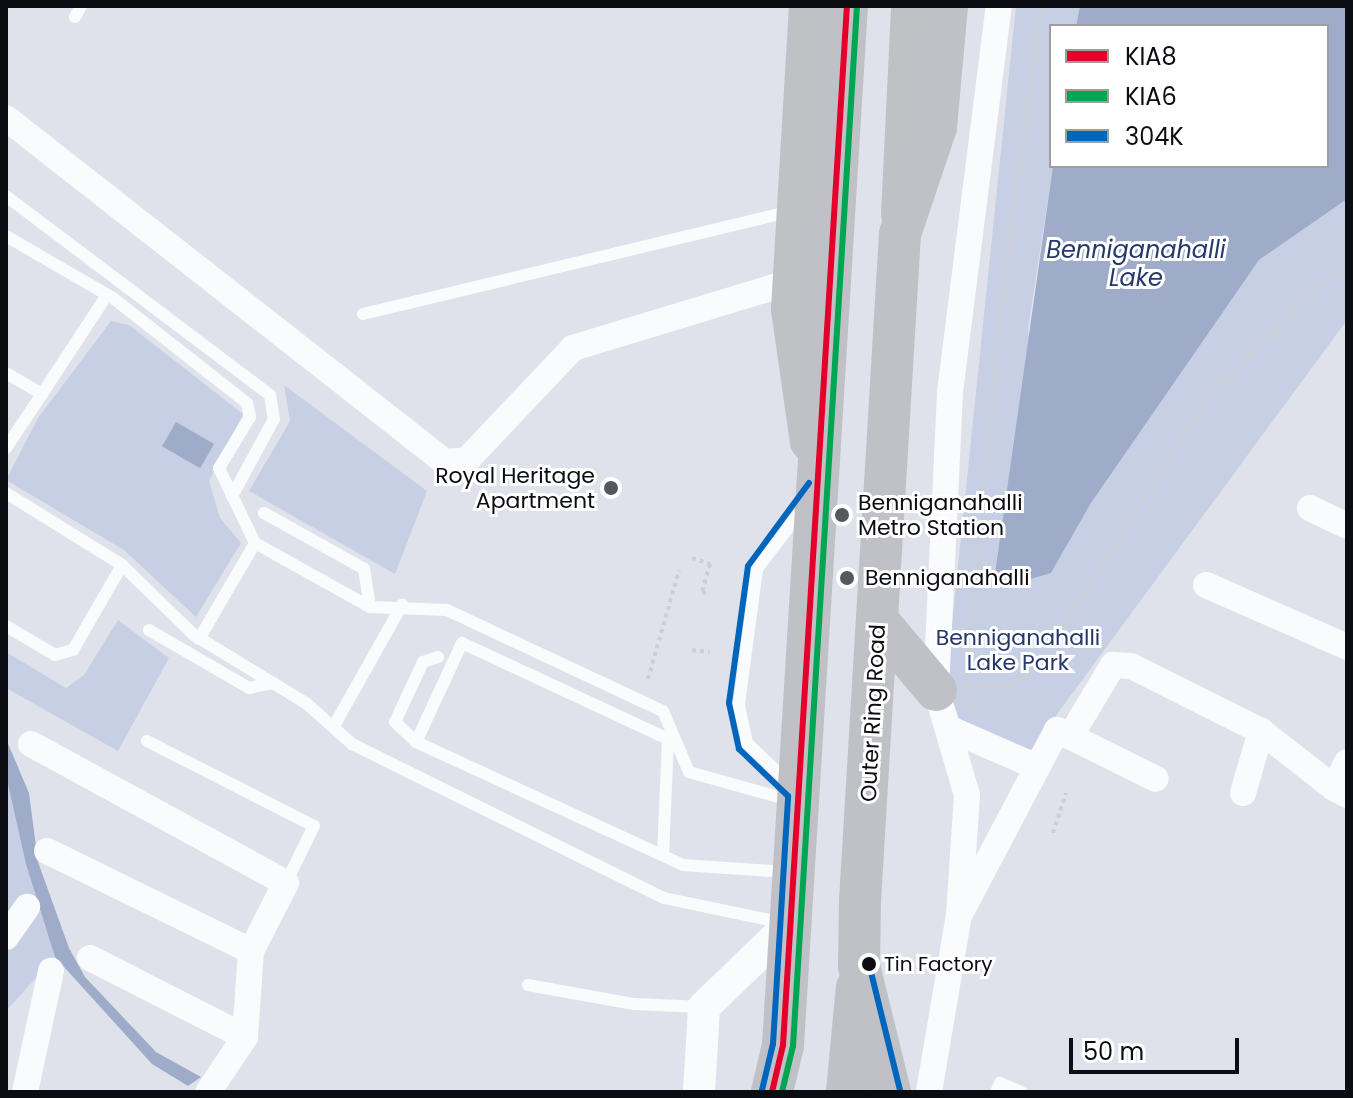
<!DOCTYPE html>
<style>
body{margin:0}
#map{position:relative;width:1353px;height:1098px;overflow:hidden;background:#dfe2ea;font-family:Poppins,sans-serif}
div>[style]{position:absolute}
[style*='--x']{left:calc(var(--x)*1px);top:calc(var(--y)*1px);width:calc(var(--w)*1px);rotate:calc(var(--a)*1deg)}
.green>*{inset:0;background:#c6cfe4}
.water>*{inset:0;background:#9facc9;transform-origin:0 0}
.path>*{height:4px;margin-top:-2px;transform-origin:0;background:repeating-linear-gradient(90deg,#ccced0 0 4px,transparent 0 8px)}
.service>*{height:12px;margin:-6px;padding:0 6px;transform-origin:6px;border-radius:6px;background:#fafbfc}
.minor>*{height:26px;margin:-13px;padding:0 13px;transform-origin:13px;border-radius:13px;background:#fafbfc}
.tertiary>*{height:32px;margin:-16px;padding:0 16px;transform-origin:16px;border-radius:16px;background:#fafbfc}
.primary>*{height:40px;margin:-20px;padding:0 20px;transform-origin:20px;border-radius:20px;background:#bfc1c5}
.trunk>*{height:42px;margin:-21px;padding:0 21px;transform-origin:21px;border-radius:21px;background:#bfc1c7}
.bus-1>*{height:6px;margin:-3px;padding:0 3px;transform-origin:3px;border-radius:3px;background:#e4002b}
.bus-2>*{height:6px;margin:-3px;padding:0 3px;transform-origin:3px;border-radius:3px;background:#00a651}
.bus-3>*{height:6px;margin:-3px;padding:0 3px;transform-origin:3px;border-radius:3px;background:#0065bd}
.dots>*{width:22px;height:22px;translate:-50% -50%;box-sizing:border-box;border:4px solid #fff;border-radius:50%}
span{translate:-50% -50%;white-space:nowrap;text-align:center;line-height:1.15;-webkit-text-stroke:6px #fff;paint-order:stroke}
.bus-label{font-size:20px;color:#0b0d12}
.left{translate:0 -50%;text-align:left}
.poi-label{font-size:22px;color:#0b0d12}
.right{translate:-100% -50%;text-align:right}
.park-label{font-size:22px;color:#243769}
.street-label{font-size:22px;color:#0b0d12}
.water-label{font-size:24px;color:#25396b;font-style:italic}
.frame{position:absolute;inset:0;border:8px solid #0b0d12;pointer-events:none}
.legend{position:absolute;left:1049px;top:24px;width:280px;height:144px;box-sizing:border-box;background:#fff;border:2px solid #9d9ea0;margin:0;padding:10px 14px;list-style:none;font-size:24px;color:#0b0d12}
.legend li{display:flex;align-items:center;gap:16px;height:40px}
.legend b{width:40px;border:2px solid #9d9ea0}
.scale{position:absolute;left:1069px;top:1038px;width:170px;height:36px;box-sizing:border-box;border:4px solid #0b0d12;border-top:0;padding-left:10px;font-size:24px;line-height:28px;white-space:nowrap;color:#0b0d12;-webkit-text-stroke:6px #fff;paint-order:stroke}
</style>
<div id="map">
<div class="green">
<div style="clip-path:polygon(1016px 6px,1080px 6px,1076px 26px,1051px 26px,1053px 166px,1028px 329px,1051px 573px,1091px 503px,1259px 260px,1347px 199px,1347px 320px,1027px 755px,961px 724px,946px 682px)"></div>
<div style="clip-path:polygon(111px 321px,129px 325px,243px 414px,209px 481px,220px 518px,241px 543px,196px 617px,124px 550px,6px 480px,38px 418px)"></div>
<div style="clip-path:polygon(284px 385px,427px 491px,395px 574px,249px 491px,290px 421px)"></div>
<div style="clip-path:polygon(118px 620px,169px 658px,118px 751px,6px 688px,6px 652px,66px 688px,84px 675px)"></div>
<div style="clip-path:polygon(6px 775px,55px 957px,6px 1011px)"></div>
</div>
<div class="water">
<div style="clip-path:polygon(1080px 6px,1347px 6px,1347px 199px,1259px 260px,1091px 503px,1051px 573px,1020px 582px,995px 574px,1053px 166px,1327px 166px,1327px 26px,1076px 26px)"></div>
<div style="left:176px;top:422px;width:44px;height:28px;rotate:30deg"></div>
<div style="clip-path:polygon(6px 739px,29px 793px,38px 862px,69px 948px,85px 977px,156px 1052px,201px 1077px,188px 1086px,152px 1064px,55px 957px,26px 864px,6px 775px)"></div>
</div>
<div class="path">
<div style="--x:692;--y:558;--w:19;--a:18"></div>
<div style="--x:710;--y:564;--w:29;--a:106"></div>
<div style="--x:702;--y:592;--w:8;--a:14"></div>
<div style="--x:692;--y:650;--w:18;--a:6"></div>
<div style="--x:648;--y:679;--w:113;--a:-74.1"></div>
<div style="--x:967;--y:679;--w:408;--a:-84.7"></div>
<div style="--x:1005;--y:273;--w:269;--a:-82.3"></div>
<div style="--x:967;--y:687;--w:47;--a:-2.4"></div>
<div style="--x:1014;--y:685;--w:36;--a:-42"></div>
<div style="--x:1041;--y:661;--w:315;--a:-57.7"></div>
<div style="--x:1209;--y:395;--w:153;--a:-44.7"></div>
<div style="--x:1318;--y:287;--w:34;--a:-32"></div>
<div style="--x:969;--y:696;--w:18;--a:77"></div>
<div style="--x:1053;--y:833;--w:42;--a:-72"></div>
</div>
<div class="service">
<div style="--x:75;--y:17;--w:13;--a:-61"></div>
<div style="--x:6;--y:196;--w:331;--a:37"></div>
<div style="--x:270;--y:395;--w:24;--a:81"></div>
<div style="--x:274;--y:419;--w:88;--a:118.6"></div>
<div style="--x:6;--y:236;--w:124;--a:30.1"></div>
<div style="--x:113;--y:298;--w:170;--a:38.1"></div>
<div style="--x:247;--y:403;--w:14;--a:78"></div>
<div style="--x:250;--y:417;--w:60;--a:121.3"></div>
<div style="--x:219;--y:468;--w:83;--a:64.4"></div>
<div style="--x:255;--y:543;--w:132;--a:29.1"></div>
<div style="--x:370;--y:607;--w:77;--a:2.2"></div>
<div style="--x:447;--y:610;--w:238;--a:25.1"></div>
<div style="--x:663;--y:711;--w:66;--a:66.9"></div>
<div style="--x:689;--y:772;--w:108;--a:15.6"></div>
<div style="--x:363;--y:314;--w:440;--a:-13.5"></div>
<div style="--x:6;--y:373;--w:42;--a:30.3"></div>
<div style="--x:42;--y:394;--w:65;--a:123.7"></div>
<div style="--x:42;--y:394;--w:118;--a:-56.7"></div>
<div style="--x:6;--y:493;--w:137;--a:31.8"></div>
<div style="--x:122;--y:565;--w:100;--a:44.2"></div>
<div style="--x:194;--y:635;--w:131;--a:31.3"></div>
<div style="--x:306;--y:703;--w:62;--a:41.7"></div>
<div style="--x:352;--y:744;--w:348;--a:26.3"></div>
<div style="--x:664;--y:898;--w:123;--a:11.8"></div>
<div style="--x:264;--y:513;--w:115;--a:29.2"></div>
<div style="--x:364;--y:569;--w:38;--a:81"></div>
<div style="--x:6;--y:626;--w:57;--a:30.6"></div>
<div style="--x:55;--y:655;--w:19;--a:-16"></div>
<div style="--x:73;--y:650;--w:98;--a:-60"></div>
<div style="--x:149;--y:630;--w:116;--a:30.1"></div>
<div style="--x:249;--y:688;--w:25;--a:-12"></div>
<div style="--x:199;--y:639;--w:111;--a:-59.7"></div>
<div style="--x:335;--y:724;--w:137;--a:-60.6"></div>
<div style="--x:147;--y:741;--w:187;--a:27"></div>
<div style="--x:314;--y:826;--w:64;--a:116.2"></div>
<div style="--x:416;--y:742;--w:29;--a:-136"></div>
<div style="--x:395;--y:722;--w:66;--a:-65"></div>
<div style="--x:423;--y:662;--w:16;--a:-18"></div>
<div style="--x:790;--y:784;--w:59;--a:-136.4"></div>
<div style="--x:747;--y:743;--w:40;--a:-102"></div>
<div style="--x:739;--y:704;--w:136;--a:-82.4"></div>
<div style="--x:757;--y:569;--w:78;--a:-52.8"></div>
<div style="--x:663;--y:855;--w:116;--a:-87.5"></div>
<div style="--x:668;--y:739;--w:227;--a:-155"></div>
<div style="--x:462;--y:643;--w:109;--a:114.9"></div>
<div style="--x:416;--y:742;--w:294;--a:24.7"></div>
<div style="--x:683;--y:865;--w:103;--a:3.9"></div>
<div style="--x:528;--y:985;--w:108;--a:10.2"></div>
<div style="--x:634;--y:1004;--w:69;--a:2.5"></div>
<div style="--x:996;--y:1092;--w:10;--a:-66"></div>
<div style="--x:1000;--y:1083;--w:23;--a:23"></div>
</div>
<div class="minor">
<div style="--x:6;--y:118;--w:558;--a:38.08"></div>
<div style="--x:445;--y:462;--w:22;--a:-5"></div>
<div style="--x:467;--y:460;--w:154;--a:-46.6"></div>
<div style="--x:573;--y:348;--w:230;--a:-16.9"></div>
<div style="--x:1310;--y:508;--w:41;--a:25.9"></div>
<div style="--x:1206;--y:585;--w:154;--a:23.7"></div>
<div style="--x:948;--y:728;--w:95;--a:23.6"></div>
<div style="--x:1071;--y:735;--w:82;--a:-59"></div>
<div style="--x:1113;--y:665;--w:18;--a:3"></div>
<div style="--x:1131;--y:666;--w:145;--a:26.6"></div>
<div style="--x:1261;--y:731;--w:93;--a:38"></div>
<div style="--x:31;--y:744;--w:290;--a:28.6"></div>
<div style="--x:286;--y:883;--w:76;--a:117.2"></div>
<div style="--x:251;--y:951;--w:86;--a:94"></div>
<div style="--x:245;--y:1037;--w:66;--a:123.9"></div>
<div style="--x:1347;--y:762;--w:29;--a:117"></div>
<div style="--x:1334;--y:788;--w:15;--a:28"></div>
<div style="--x:1243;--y:793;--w:65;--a:-73.8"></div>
<div style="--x:47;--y:851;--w:227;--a:26.1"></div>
<div style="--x:961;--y:912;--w:206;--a:-62.2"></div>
<div style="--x:1057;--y:730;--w:110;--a:26.3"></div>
<div style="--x:6;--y:937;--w:37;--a:-55"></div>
<div style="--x:90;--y:958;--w:174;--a:27"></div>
<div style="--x:25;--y:1092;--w:124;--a:-77.9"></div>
<div style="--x:929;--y:1092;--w:180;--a:-80.4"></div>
<div style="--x:959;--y:915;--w:120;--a:-86.2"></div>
<div style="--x:967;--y:795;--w:109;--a:-106.4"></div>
<div style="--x:936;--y:690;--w:298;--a:-87.3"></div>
<div style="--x:950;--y:392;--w:389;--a:-82.8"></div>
</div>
<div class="tertiary">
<div style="--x:699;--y:1092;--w:85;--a:-86.6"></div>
<div style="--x:704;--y:1007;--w:120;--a:-44"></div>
</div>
<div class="primary">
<div style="--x:809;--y:6;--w:304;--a:93.4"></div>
<div style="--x:791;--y:309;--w:134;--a:81.9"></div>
<div style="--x:901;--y:214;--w:208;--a:-87.2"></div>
</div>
<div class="trunk">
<div style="--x:878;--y:621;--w:90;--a:50"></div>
<div style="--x:772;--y:1092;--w:48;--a:-76.8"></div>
<div style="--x:783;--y:1045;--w:1041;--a:-86.48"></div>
<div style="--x:847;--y:1092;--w:105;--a:-84.6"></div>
<div style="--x:890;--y:1092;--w:130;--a:-103.8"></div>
<div style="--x:859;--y:966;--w:65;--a:-89.1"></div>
<div style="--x:860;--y:901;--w:668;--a:-86.57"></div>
<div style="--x:900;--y:234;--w:113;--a:-71.4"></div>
<div style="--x:936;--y:127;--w:121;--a:-84.8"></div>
</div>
<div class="bus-1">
<div style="--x:772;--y:1092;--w:48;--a:-76.8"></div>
<div style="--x:783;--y:1045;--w:1041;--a:-86.48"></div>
</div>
<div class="bus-2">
<div style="--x:782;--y:1092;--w:47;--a:-76.6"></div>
<div style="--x:793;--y:1046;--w:1041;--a:-86.48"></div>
</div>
<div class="bus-3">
<div style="--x:869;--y:964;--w:130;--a:76.2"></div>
<div style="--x:762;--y:1090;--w:47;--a:-76.6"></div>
<div style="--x:773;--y:1044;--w:248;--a:-86.5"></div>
<div style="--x:788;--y:796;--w:68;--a:-136.2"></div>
<div style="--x:739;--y:749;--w:47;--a:-102.3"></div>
<div style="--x:729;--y:703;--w:138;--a:-82.1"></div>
<div style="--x:748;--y:566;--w:103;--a:-53.7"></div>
</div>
<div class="dots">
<div style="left:611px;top:488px;background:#55585e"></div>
<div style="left:842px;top:515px;background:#55585e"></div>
<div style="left:847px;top:578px;background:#55585e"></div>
<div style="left:869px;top:964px;background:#0b0d12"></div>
</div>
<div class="bus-label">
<span class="left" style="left:884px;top:964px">Tin Factory</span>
</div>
<div class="poi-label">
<span class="right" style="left:595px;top:488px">Royal Heritage<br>Apartment</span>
<span class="left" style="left:858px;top:515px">Benniganahalli<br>Metro Station</span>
<span class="left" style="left:865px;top:578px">Benniganahalli</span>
</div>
<div class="park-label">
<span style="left:1018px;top:650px">Benniganahalli<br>Lake Park</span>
</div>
<div class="street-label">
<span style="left:873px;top:713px;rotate:-87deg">Outer Ring Road</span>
</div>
<div class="water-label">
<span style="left:1136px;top:264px">Benniganahalli<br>Lake</span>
</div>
<div class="frame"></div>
<ul class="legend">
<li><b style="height:10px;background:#e4002b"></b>KIA8</li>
<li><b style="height:10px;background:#00a651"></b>KIA6</li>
<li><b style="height:10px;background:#0065bd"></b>304K</li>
</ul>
<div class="scale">50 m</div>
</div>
